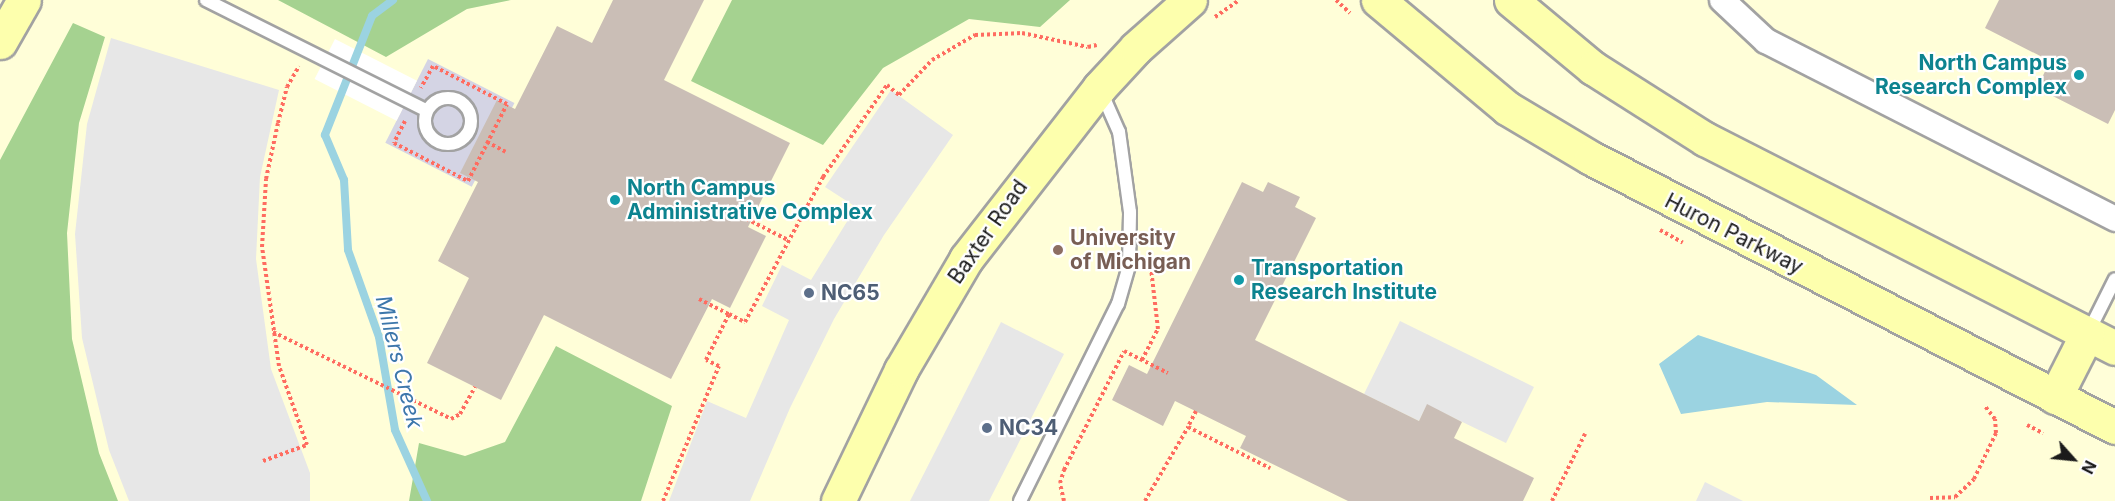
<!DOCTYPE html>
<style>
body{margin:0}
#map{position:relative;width:2115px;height:501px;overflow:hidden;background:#eee9e0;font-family:Inter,sans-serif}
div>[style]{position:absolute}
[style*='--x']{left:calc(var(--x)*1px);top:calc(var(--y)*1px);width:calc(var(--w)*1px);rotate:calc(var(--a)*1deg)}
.education>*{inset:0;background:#fffed8;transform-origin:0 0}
.forest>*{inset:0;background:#a5d290}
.parking>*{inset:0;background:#e7e7e7}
.plaza>*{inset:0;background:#d4d4e4;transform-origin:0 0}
.water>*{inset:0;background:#9bd3e1}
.pier>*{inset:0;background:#fff;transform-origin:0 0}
.stream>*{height:8px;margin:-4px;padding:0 4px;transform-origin:4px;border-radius:4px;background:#9bd3e1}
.building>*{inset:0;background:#cabeb6}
.path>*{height:4px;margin-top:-2px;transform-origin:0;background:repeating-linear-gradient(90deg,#ff6c60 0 3px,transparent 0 6px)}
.roads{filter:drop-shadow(2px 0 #a2a2a2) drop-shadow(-2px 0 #a2a2a2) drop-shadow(0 2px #a2a2a2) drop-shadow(0 -2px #a2a2a2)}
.lane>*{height:12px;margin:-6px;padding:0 6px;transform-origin:6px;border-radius:6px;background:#fff}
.lane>.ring{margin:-6px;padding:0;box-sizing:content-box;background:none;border:12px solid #fff;border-radius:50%}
.street>*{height:24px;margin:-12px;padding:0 12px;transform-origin:12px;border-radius:12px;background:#fff}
.secondary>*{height:33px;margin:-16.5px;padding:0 16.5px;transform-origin:16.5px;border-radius:16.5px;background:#fdffad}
.dots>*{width:16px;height:16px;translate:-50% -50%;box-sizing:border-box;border:3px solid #fff;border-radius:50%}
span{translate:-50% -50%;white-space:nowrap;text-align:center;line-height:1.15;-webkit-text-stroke:4.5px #fff;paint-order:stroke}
.culture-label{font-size:21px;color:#0d838f;font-weight:700}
.right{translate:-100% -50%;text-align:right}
.left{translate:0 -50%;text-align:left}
.street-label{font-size:21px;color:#1b1b1b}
.education-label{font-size:21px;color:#785e54;font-weight:700}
.service-label{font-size:21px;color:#4e5e75;font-weight:700}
.water-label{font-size:22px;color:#3d77ab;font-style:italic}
.north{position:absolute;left:2043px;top:429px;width:60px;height:60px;-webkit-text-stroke:4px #fff;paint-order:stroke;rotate:117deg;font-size:16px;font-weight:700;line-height:24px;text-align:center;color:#1b1b1b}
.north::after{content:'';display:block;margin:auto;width:21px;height:27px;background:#1b1b1b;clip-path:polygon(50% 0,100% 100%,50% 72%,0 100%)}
</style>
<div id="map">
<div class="education">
<div style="left:0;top:0;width:2115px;height:501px"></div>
</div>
<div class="forest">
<div style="clip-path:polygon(278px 0,511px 0,467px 9px,386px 57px)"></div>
<div style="clip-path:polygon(732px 0,1070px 0,1040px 27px,969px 19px,883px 68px,823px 145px,691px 81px)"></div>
<div style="clip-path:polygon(73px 23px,105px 37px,79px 123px,67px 233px,72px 339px,99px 453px,118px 501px,0 501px,0 160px)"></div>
<div style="clip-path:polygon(556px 346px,672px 406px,641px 501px,409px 501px,419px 443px,465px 456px,505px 442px)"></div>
</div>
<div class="parking">
<div style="clip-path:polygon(111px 38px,279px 90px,260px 177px,256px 259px,271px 369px,310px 473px,310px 501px,129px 501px,109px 450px,82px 338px,75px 234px,87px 124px)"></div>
<div style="clip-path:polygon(891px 90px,953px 135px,884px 235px,834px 319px,790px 408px,750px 501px,669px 501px,707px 401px,746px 418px,789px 320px,762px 306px,782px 265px,811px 280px,856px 207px,825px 187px)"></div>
<div style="clip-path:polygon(1400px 321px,1534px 387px,1506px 443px,1427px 405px,1419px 421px,1364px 394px)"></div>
<div style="clip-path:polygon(1001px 322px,1064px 354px,989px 501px,910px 501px)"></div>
<div style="clip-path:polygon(1705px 482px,1743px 501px,1696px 501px)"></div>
</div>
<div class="plaza">
<div style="left:428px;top:59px;width:97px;height:94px;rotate:27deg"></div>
</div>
<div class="water">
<div style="clip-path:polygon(1698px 335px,1816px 375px,1857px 405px,1767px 402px,1681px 414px,1659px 364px)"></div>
</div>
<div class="pier">
<div style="left:335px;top:39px;width:92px;height:45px;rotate:27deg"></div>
</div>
<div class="stream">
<div style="--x:393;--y:0;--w:26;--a:143"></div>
<div style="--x:372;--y:16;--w:128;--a:111.6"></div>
<div style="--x:325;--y:135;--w:49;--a:67.1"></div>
<div style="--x:344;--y:180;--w:70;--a:86.7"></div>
<div style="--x:348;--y:250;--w:92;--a:70.4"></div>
<div style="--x:379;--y:337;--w:94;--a:80.2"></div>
<div style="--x:395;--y:430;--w:78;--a:65.7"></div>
</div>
<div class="building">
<div style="clip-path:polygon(613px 0,704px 0,664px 80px,790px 143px,748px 227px,766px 236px,730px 308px,712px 299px,671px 379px,544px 315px,501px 400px,427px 363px,469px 278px,438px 261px,478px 182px,460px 173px,497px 100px,515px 109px,557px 26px,592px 43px)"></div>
<div style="clip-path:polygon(1999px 0,2115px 0,2115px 110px,2108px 124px,2037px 88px,2050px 61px,1985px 28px)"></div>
<div style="clip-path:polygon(1242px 182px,1263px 192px,1268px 182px,1300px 197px,1295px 207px,1316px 218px,1255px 340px,1419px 421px,1427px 404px,1462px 422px,1454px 438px,1534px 478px,1523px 501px,1348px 501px,1240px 448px,1246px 436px,1175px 401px,1163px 426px,1112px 400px,1129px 365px,1147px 374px)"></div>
</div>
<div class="path">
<div style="--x:1336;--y:0;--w:19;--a:43"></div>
<div style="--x:1215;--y:17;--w:29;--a:-35"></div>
<div style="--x:405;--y:121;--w:25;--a:117"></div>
<div style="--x:394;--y:143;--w:83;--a:27.2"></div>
<div style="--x:468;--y:181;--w:86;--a:-63.1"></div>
<div style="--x:507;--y:104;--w:83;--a:-152.8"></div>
<div style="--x:433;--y:66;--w:25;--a:119"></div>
<div style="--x:487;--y:142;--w:21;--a:28"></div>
<div style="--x:741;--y:216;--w:53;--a:27.1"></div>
<div style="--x:1660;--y:230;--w:26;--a:29"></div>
<div style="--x:699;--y:299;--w:34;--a:27"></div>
<div style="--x:273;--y:332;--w:198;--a:26"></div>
<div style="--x:451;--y:419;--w:10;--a:-29"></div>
<div style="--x:460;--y:414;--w:31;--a:-61"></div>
<div style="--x:1142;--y:360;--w:35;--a:-63"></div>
<div style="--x:1158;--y:329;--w:69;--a:-96.6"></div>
<div style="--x:1196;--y:411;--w:18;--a:117"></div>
<div style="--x:1188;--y:427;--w:92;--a:26.6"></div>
<div style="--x:2027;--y:425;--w:18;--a:27"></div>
<div style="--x:263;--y:461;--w:47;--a:-20"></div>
<div style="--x:307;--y:445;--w:84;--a:-109.5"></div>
<div style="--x:279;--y:366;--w:120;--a:-98.1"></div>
<div style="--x:262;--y:247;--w:68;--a:-86.6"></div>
<div style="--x:266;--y:179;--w:57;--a:-77.9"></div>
<div style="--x:278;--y:123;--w:37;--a:-76"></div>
<div style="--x:287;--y:87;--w:24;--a:-60"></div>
<div style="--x:1930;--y:498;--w:25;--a:-2"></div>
<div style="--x:1955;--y:497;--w:26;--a:-43"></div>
<div style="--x:1974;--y:479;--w:51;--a:-64.4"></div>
<div style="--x:1996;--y:433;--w:14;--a:-94"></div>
<div style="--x:1995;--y:419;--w:16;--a:-128"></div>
<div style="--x:663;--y:501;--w:146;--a:-67.5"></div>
<div style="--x:719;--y:366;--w:14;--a:-155"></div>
<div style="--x:706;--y:360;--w:51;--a:-63.4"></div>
<div style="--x:729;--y:314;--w:18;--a:27"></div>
<div style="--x:745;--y:322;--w:165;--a:-61.7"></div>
<div style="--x:823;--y:177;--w:112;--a:-55.2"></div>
<div style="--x:887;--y:85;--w:16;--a:40"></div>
<div style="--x:899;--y:95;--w:48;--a:-46.7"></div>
<div style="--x:932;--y:60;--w:50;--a:-30.2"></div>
<div style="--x:975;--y:35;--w:47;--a:-2.4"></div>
<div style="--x:1022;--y:33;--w:67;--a:12"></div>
<div style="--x:1088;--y:47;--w:9;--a:-13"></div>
<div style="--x:1064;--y:501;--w:18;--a:-103"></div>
<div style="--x:1060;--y:483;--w:14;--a:-73"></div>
<div style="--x:1064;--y:470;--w:133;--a:-63.2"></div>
<div style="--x:1124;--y:351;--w:49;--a:26.6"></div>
<div style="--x:1145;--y:501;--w:86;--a:-59.8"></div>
<div style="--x:1552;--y:501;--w:75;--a:-63.8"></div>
</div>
<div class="roads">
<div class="lane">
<div style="--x:206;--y:0;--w:246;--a:26.6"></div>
<div class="ring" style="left:425px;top:98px;width:34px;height:34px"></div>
<div style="--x:2088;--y:333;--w:60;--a:-63.4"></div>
<div style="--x:1020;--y:501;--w:220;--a:-63.6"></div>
<div style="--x:1118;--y:304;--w:40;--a:-74"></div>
<div style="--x:1129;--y:266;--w:54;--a:-88.9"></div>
<div style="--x:1130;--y:212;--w:81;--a:-97.8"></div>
<div style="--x:1119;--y:132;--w:47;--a:-113.8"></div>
</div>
<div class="street">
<div style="--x:1722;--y:0;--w:60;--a:43"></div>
<div style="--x:1766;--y:41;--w:392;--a:27"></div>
</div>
<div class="secondary">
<div style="--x:1378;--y:0;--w:168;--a:39.9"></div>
<div style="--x:1507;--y:108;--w:98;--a:30.8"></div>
<div style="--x:1591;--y:158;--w:589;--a:27.17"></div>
<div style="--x:1511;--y:0;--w:107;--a:39.7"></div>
<div style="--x:1593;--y:68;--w:133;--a:32.4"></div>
<div style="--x:1705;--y:139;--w:460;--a:27"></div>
<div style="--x:0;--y:42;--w:48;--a:-60.3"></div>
<div style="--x:2055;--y:397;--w:71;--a:-63.1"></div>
<div style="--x:838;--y:501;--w:145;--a:-64.3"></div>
<div style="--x:901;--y:370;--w:129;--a:-59.6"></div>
<div style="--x:966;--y:259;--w:217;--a:-52.1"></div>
<div style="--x:1099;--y:88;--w:54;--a:-47.2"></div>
<div style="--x:1136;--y:48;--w:72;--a:-41.6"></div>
</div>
</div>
<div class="dots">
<div style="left:2079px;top:75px;background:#0f9aa8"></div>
<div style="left:615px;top:200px;background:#0f9aa8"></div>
<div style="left:1058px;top:250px;background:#8d6e63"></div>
<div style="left:1239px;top:280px;background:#0f9aa8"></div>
<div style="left:809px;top:293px;background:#5c6f8a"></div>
<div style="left:987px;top:428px;background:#5c6f8a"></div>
</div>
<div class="culture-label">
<span class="right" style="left:2067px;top:75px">North Campus<br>Research Complex</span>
<span class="left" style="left:627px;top:200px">North Campus<br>Administrative Complex</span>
<span class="left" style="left:1251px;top:280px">Transportation<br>Research Institute</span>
</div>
<div class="street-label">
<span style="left:988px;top:232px;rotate:-55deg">Baxter Road</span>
<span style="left:1734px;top:234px;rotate:27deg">Huron Parkway</span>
</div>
<div class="education-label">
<span class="left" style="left:1070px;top:250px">University<br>of Michigan</span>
</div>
<div class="service-label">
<span class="left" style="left:821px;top:293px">NC65</span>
<span class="left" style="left:999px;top:428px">NC34</span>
</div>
<div class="water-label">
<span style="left:399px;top:362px;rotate:76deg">Millers Creek</span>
</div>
<div class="north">N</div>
</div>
